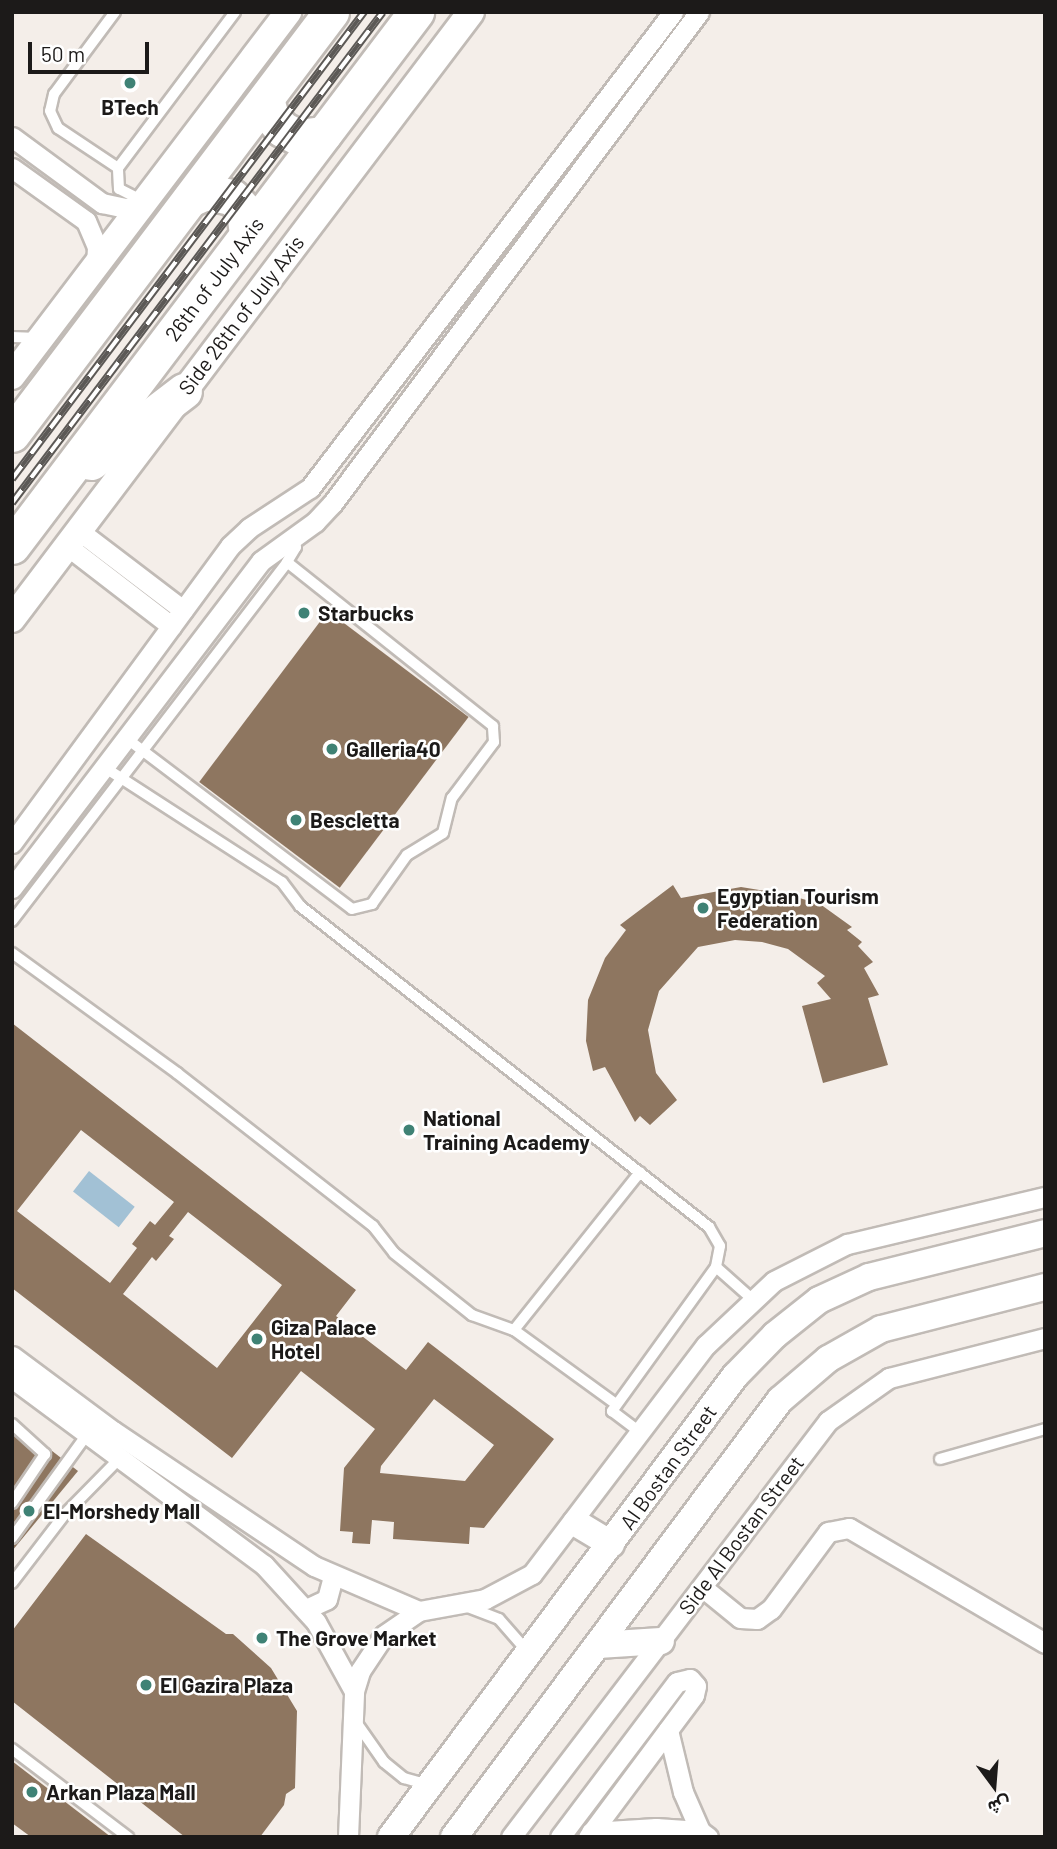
<!DOCTYPE html>
<meta charset="utf-8">
<style>
body{margin:0}
#map{position:relative;width:1057px;height:1849px;overflow:hidden;background:#f4eee9;font-family:Barlow,Vazirmatn,sans-serif}
div>[style]{position:absolute}
[style*='--x']{left:calc(var(--x)*1px);top:calc(var(--y)*1px);width:calc(var(--w)*1px);rotate:calc(var(--a)*1deg)}
.water>*{inset:0;background:#a2c1d5;transform-origin:0 0}
.building>*{inset:0;background:#8e7660;transform-origin:0 0}
.roads{filter:drop-shadow(2px 0 #c1bbb6) drop-shadow(-2px 0 #c1bbb6) drop-shadow(0 2px #c1bbb6) drop-shadow(0 -2px #c1bbb6)}
.lane>*{height:10px;margin:-5px;padding:0 5px;transform-origin:5px;border-radius:5px;background:#fff}
.street>*{height:19px;margin:-9.5px;padding:0 9.5px;transform-origin:9.5px;border-radius:9.5px;background:#fff}
.secondary>*{height:26px;margin:-13px;padding:0 13px;transform-origin:13px;border-radius:13px;background:#fff}
.highway>*{height:35px;margin:-17.5px;padding:0 17.5px;transform-origin:17.5px;border-radius:17.5px;background:#fff}
.rail>*{height:8px;margin-top:-4px;transform-origin:0;background:repeating-linear-gradient(90deg,#fff 0 16px,#5c5956 0 32px);box-sizing:border-box;border-block:2px solid #5c5956}
.dots>*{width:19px;height:19px;translate:-50% -50%;box-sizing:border-box;border:4px solid #fff;border-radius:50%}
span{translate:-50% -50%;white-space:nowrap;text-align:center;line-height:1.15;-webkit-text-stroke:5px #fff;paint-order:stroke}
.poi-label{font-size:21px;color:#1c1a19;font-weight:700}
.left{translate:0 -50%;text-align:left}
.street-label{font-size:21px;color:#1c1a19}
.frame{position:absolute;inset:0;border:14px solid #1c1a19;pointer-events:none}
.north{position:absolute;left:959px;top:1751px;width:70px;height:70px;-webkit-text-stroke:5px #fff;paint-order:stroke;rotate:164deg;font-size:19px;font-weight:700;line-height:28px;text-align:center;color:#1c1a19}
.north::after{content:'';display:block;margin:auto;width:24px;height:32px;background:#1c1a19;clip-path:polygon(50% 0,100% 100%,50% 72%,0 100%)}
.scale{position:absolute;left:28px;top:42px;width:121px;height:32px;box-sizing:border-box;border:4px solid #1c1a19;border-top:0;padding-left:9px;font-size:21px;line-height:24px;white-space:nowrap;color:#1c1a19;-webkit-text-stroke:5px #fff;paint-order:stroke}
</style>
<div id="map">
<div class="water">
<div style="left:89px;top:1171px;width:58px;height:26px;rotate:38deg"></div>
</div>
<div class="building">
<div style="left:328px;top:611px;width:176px;height:214px;rotate:37deg"></div>
<div style="clip-path:polygon(673px 885px,681px 898px,741px 887px,789px 895px,820px 904px,852px 927px,847px 930px,862px 942px,858px 946px,873px 962px,864px 968px,879px 995px,868px 998px,888px 1065px,823px 1083px,802px 1006px,831px 999px,817px 983px,825px 976px,788px 949px,762px 942px,735px 940px,698px 947px,659px 991px,648px 1030px,656px 1073px,677px 1100px,650px 1125px,640px 1116px,635px 1122px,605px 1067px,593px 1071px,586px 1041px,588px 1000px,605px 958px,626px 930px,620px 925px)"></div>
<div style="clip-path:polygon(evenodd,12px 1023px,356px 1290px,336px 1316px,406px 1370px,428px 1342px,554px 1439px,484px 1528px,470px 1527px,469px 1544px,393px 1539px,394px 1522px,372px 1520px,370px 1544px,352px 1543px,353px 1532px,340px 1531px,344px 1468px,375px 1429px,301px 1371px,232px 1458px,12px 1288px,12px 1023px,81px 1130px,174px 1202px,155px 1225px,150px 1221px,132px 1244px,137px 1248px,110px 1283px,17px 1211px,81px 1130px,12px 1023px,188px 1212px,282px 1285px,217px 1368px,123px 1294px,152px 1257px,156px 1261px,174px 1239px,169px 1236px,188px 1212px,12px 1023px,434px 1399px,494px 1445px,465px 1481px,380px 1473px,381px 1466px,434px 1399px)"></div>
<div style="clip-path:polygon(12px 1420px,78px 1471px,12px 1551px)"></div>
<div style="clip-path:polygon(86px 1534px,226px 1634px,233px 1634px,271px 1668px,297px 1711px,295px 1788px,286px 1794px,284px 1805px,260px 1837px,185px 1837px,12px 1701px,12px 1631px)"></div>
<div style="clip-path:polygon(12px 1761px,111px 1837px,31px 1837px,12px 1823px)"></div>
</div>
<div class="roads">
<div class="lane">
<div style="--x:115;--y:12;--w:102;--a:126.6"></div>
<div style="--x:54;--y:94;--w:17;--a:103"></div>
<div style="--x:50;--y:111;--w:19;--a:65"></div>
<div style="--x:58;--y:128;--w:72;--a:33.7"></div>
<div style="--x:143;--y:201;--w:27;--a:-153"></div>
<div style="--x:119;--y:189;--w:21;--a:-93"></div>
<div style="--x:118;--y:168;--w:195;--a:-53.1"></div>
<div style="--x:12;--y:337;--w:25;--a:2"></div>
<div style="--x:126;--y:738;--w:283;--a:37.1"></div>
<div style="--x:352;--y:909;--w:21;--a:-14"></div>
<div style="--x:372;--y:904;--w:60;--a:-54.5"></div>
<div style="--x:407;--y:855;--w:42;--a:-31.4"></div>
<div style="--x:443;--y:833;--w:36;--a:-76"></div>
<div style="--x:452;--y:798;--w:70;--a:-53.1"></div>
<div style="--x:494;--y:742;--w:16;--a:-94"></div>
<div style="--x:493;--y:726;--w:263;--a:-141.5"></div>
<div style="--x:104;--y:767;--w:212;--a:32.9"></div>
<div style="--x:282;--y:882;--w:30;--a:53"></div>
<div style="--x:300;--y:906;--w:520;--a:38.13"></div>
<div style="--x:709;--y:1227;--w:22;--a:60"></div>
<div style="--x:720;--y:1246;--w:21;--a:101"></div>
<div style="--x:716;--y:1267;--w:178;--a:125.8"></div>
<div style="--x:612;--y:1411;--w:36;--a:37"></div>
<div style="--x:12;--y:921;--w:452;--a:-52.5"></div>
<div style="--x:287;--y:562;--w:17;--a:-59"></div>
<div style="--x:296;--y:547;--w:9;--a:-103"></div>
<div style="--x:12;--y:953;--w:204;--a:36"></div>
<div style="--x:177;--y:1073;--w:249;--a:38"></div>
<div style="--x:373;--y:1226;--w:34;--a:52"></div>
<div style="--x:394;--y:1253;--w:100;--a:38.5"></div>
<div style="--x:472;--y:1315;--w:45;--a:19.7"></div>
<div style="--x:514;--y:1330;--w:126;--a:36"></div>
<div style="--x:716;--y:1267;--w:48;--a:41.6"></div>
<div style="--x:514;--y:1330;--w:202;--a:-51.4"></div>
<div style="--x:12;--y:1424;--w:45;--a:42.3"></div>
<div style="--x:45;--y:1454;--w:59;--a:124"></div>
<div style="--x:940;--y:1459;--w:109;--a:-15.9"></div>
<div style="--x:12;--y:1538;--w:130;--a:-54.1"></div>
<div style="--x:12;--y:1583;--w:87;--a:-52.5"></div>
<div style="--x:65;--y:1514;--w:78;--a:-45.5"></div>
<div style="--x:468;--y:1607;--w:33;--a:21"></div>
<div style="--x:499;--y:1619;--w:43;--a:48.8"></div>
<div style="--x:356;--y:1722;--w:49;--a:55"></div>
<div style="--x:384;--y:1762;--w:26;--a:39"></div>
<div style="--x:404;--y:1778;--w:25;--a:16"></div>
<div style="--x:12;--y:1749;--w:146;--a:37.2"></div>
</div>
<div class="street">
<div style="--x:12;--y:137;--w:112;--a:36.3"></div>
<div style="--x:102;--y:203;--w:25;--a:12"></div>
<div style="--x:126;--y:208;--w:16;--a:-11"></div>
<div style="--x:12;--y:168;--w:91;--a:35.6"></div>
<div style="--x:86;--y:221;--w:28;--a:67"></div>
<div style="--x:97;--y:247;--w:19;--a:93"></div>
<div style="--x:78;--y:530;--w:132;--a:37.3"></div>
<div style="--x:66;--y:545;--w:133;--a:37.6"></div>
<div style="--x:12;--y:843;--w:368;--a:-53.7"></div>
<div style="--x:230;--y:546;--w:26;--a:-43"></div>
<div style="--x:249;--y:528;--w:73;--a:-33.3"></div>
<div style="--x:310;--y:488;--w:599;--a:-52.67"></div>
<div style="--x:12;--y:888;--w:411;--a:-52.7"></div>
<div style="--x:261;--y:561;--w:67;--a:-35.8"></div>
<div style="--x:315;--y:522;--w:25;--a:-47"></div>
<div style="--x:332;--y:504;--w:614;--a:-53.28"></div>
<div style="--x:12;--y:1356;--w:126;--a:36.6"></div>
<div style="--x:113;--y:1431;--w:242;--a:33.9"></div>
<div style="--x:314;--y:1566;--w:114;--a:23.2"></div>
<div style="--x:12;--y:1378;--w:314;--a:36.6"></div>
<div style="--x:264;--y:1565;--w:77;--a:47.6"></div>
<div style="--x:316;--y:1622;--w:79;--a:61.2"></div>
<div style="--x:702;--y:1587;--w:49;--a:39.2"></div>
<div style="--x:740;--y:1618;--w:17;--a:3"></div>
<div style="--x:757;--y:1619;--w:17;--a:-36"></div>
<div style="--x:771;--y:1609;--w:96;--a:-53.5"></div>
<div style="--x:828;--y:1532;--w:21;--a:-11"></div>
<div style="--x:849;--y:1528;--w:227;--a:30.4"></div>
<div style="--x:306;--y:1609;--w:23;--a:-25"></div>
<div style="--x:327;--y:1599;--w:24;--a:-75"></div>
<div style="--x:668;--y:1730;--w:64;--a:76.4"></div>
<div style="--x:683;--y:1792;--w:43;--a:66.4"></div>
<div style="--x:591;--y:1832;--w:65;--a:-3.5"></div>
<div style="--x:656;--y:1828;--w:44;--a:3.9"></div>
<div style="--x:700;--y:1831;--w:10;--a:37"></div>
<div style="--x:348;--y:1837;--w:146;--a:-87.6"></div>
<div style="--x:354;--y:1691;--w:21;--a:-73"></div>
<div style="--x:360;--y:1671;--w:43;--a:-56.3"></div>
<div style="--x:384;--y:1635;--w:42;--a:-34.4"></div>
<div style="--x:419;--y:1611;--w:67;--a:-10.3"></div>
<div style="--x:485;--y:1599;--w:53;--a:-28"></div>
<div style="--x:532;--y:1574;--w:288;--a:-52.8"></div>
<div style="--x:706;--y:1345;--w:93;--a:-43.3"></div>
<div style="--x:774;--y:1281;--w:82;--a:-26.9"></div>
<div style="--x:847;--y:1244;--w:204;--a:-13.4"></div>
<div style="--x:511;--y:1837;--w:523;--a:-52.69"></div>
<div style="--x:828;--y:1421;--w:75;--a:-35.2"></div>
<div style="--x:889;--y:1378;--w:161;--a:-14.4"></div>
<div style="--x:560;--y:1837;--w:194;--a:-53"></div>
<div style="--x:677;--y:1682;--w:13;--a:-13"></div>
<div style="--x:690;--y:1679;--w:9;--a:49"></div>
<div style="--x:696;--y:1686;--w:9;--a:103"></div>
<div style="--x:694;--y:1695;--w:177;--a:126.7"></div>
</div>
<div class="secondary">
<div style="--x:12;--y:376;--w:457;--a:-52.8"></div>
<div style="--x:12;--y:619;--w:761;--a:-52.9"></div>
<div style="--x:576;--y:1523;--w:41;--a:31"></div>
<div style="--x:598;--y:1645;--w:63;--a:-3.6"></div>
<div style="--x:391;--y:1837;--w:575;--a:-53.27"></div>
<div style="--x:735;--y:1376;--w:57;--a:-45.7"></div>
<div style="--x:775;--y:1335;--w:56;--a:-38.5"></div>
<div style="--x:819;--y:1300;--w:55;--a:-24.7"></div>
<div style="--x:869;--y:1277;--w:181;--a:-14"></div>
<div style="--x:454;--y:1837;--w:545;--a:-53.28"></div>
<div style="--x:780;--y:1400;--w:63;--a:-40.5"></div>
<div style="--x:828;--y:1359;--w:61;--a:-29.5"></div>
<div style="--x:881;--y:1329;--w:169;--a:-14.4"></div>
</div>
<div class="highway">
<div style="--x:266;--y:99;--w:18;--a:74"></div>
<div style="--x:271;--y:116;--w:17;--a:50"></div>
<div style="--x:282;--y:129;--w:18;--a:27"></div>
<div style="--x:298;--y:137;--w:26;--a:-7"></div>
<div style="--x:190;--y:199;--w:17;--a:-24"></div>
<div style="--x:206;--y:192;--w:26;--a:11"></div>
<div style="--x:232;--y:197;--w:18;--a:47"></div>
<div style="--x:244;--y:210;--w:25;--a:83"></div>
<div style="--x:12;--y:434;--w:529;--a:-52.91"></div>
<div style="--x:91;--y:462;--w:117;--a:-37.4"></div>
<div style="--x:12;--y:546;--w:670;--a:-52.89"></div>
</div>
</div>
<div class="rail">
<div style="--x:12;--y:479;--w:585;--a:-52.99"></div>
<div style="--x:12;--y:503;--w:615;--a:-52.93"></div>
</div>
<div class="dots">
<div style="left:130px;top:83px;background:#3f8275"></div>
<div style="left:304px;top:613px;background:#3f8275"></div>
<div style="left:332px;top:749px;background:#3f8275"></div>
<div style="left:296px;top:820px;background:#3f8275"></div>
<div style="left:703px;top:908px;background:#3f8275"></div>
<div style="left:409px;top:1130px;background:#3f8275"></div>
<div style="left:257px;top:1339px;background:#3f8275"></div>
<div style="left:29px;top:1511px;background:#3f8275"></div>
<div style="left:262px;top:1638px;background:#3f8275"></div>
<div style="left:146px;top:1685px;background:#3f8275"></div>
<div style="left:32px;top:1792px;background:#3f8275"></div>
</div>
<div class="poi-label">
<span style="left:130px;top:107px">BTech</span>
<span class="left" style="left:318px;top:613px">Starbucks</span>
<span class="left" style="left:346px;top:749px">Galleria40</span>
<span class="left" style="left:310px;top:820px">Bescletta</span>
<span class="left" style="left:717px;top:908px">Egyptian Tourism<br>Federation</span>
<span class="left" style="left:423px;top:1130px">National<br>Training Academy</span>
<span class="left" style="left:271px;top:1339px">Giza Palace<br>Hotel</span>
<span class="left" style="left:43px;top:1511px">El-Morshedy Mall</span>
<span class="left" style="left:276px;top:1638px">The Grove Market</span>
<span class="left" style="left:160px;top:1685px">El Gazira Plaza</span>
<span class="left" style="left:46px;top:1792px">Arkan Plaza Mall</span>
</div>
<div class="street-label">
<span style="left:214px;top:279px;rotate:-53deg">26th of July Axis</span>
<span style="left:241px;top:315px;rotate:-53deg">Side 26th of July Axis</span>
<span style="left:668px;top:1467px;rotate:-54deg">Al Bostan Street</span>
<span style="left:741px;top:1535px;rotate:-53deg">Side Al Bostan Street</span>
</div>
<div class="frame"></div>
<div class="north">ش</div>
<div class="scale">50 m</div>
</div>
